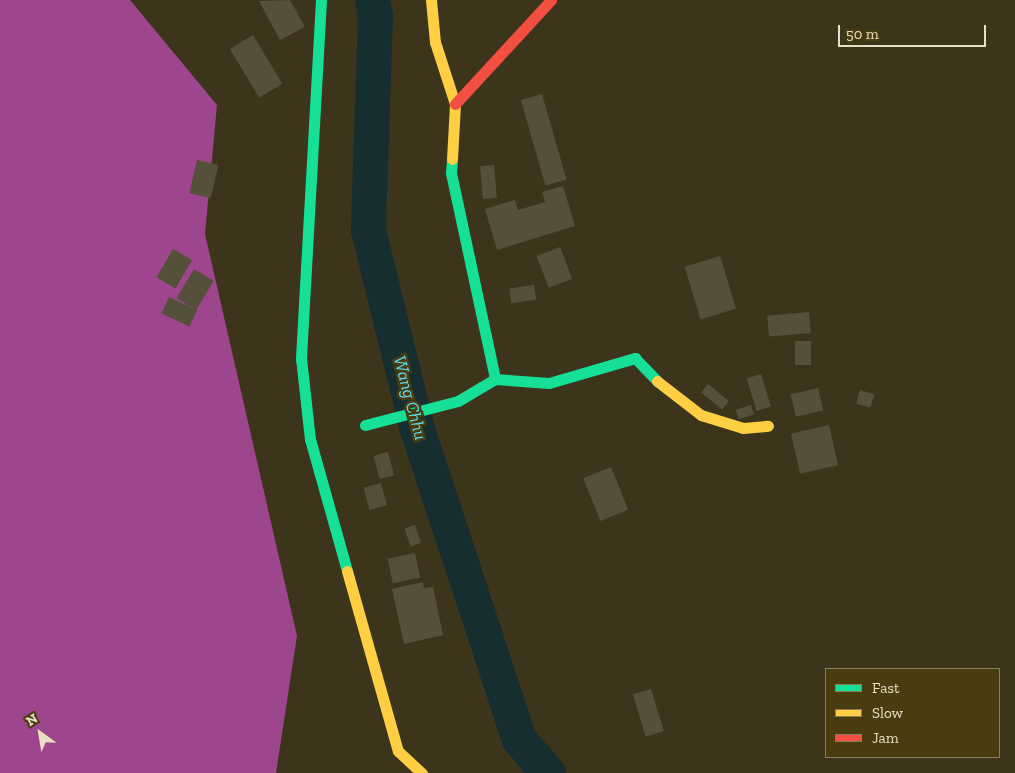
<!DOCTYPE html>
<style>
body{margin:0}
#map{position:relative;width:1015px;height:773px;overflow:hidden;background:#3c351c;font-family:"Zilla Slab",serif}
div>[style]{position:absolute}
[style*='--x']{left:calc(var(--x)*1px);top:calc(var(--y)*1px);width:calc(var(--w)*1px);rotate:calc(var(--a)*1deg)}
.forest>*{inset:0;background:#9d458d}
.river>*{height:35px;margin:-17.5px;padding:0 17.5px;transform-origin:17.5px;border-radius:17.5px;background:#172e31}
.building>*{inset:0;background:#545039;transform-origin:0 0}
.fast>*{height:11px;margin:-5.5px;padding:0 5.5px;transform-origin:5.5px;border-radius:5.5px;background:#16e098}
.slow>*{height:11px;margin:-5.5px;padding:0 5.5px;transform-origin:5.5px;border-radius:5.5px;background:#ffcf43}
.jam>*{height:11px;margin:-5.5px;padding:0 5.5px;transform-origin:5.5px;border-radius:5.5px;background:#f24e42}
span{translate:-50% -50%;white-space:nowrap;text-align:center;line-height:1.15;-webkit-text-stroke:5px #493d0f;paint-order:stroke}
.water-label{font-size:18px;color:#58dcf5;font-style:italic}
.legend{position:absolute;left:825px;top:668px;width:175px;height:90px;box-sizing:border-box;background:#493d0f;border:1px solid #897e57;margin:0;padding:6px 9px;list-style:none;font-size:15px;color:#e8dfc2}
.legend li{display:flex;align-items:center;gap:10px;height:25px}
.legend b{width:25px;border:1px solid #897e57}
.north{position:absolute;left:15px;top:708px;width:50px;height:50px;-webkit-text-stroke:4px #493d0f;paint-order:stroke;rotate:328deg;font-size:14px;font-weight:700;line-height:20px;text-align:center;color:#e8dfc2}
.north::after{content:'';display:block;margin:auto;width:18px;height:22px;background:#e8dfc2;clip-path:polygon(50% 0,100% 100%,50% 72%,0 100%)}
.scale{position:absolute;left:838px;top:25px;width:148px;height:22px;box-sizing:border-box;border:2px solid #e8dfc2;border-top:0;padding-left:6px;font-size:15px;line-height:18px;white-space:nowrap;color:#e8dfc2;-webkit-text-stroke:4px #493d0f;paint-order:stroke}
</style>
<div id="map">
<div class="forest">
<div style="clip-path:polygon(0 0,130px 0,217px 105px,205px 234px,297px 636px,276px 773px,0 773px)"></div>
</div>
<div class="river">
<div style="--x:372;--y:0;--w:15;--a:79"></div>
<div style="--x:375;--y:15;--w:215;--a:91.9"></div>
<div style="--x:368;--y:230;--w:202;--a:76.2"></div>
<div style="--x:416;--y:426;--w:330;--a:71.8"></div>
<div style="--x:519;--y:739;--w:45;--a:49.5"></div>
</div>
<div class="building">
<div style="clip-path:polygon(290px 0,305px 27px,280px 40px,259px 1px)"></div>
<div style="left:253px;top:35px;width:57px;height:27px;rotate:59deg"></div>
<div style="left:542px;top:94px;width:89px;height:22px;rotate:74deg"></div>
<div style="left:197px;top:160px;width:22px;height:34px;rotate:13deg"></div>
<div style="left:494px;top:165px;width:33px;height:14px;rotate:85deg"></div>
<div style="clip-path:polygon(563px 186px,575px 226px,497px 250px,485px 209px,515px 200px,518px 210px,545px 202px,542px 192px)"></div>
<div style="left:560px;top:247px;width:34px;height:25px;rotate:69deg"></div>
<div style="left:173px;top:249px;width:22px;height:33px;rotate:30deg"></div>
<div style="left:720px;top:256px;width:55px;height:37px;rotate:73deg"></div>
<div style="left:194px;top:269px;width:23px;height:34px;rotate:31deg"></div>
<div style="left:534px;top:285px;width:15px;height:25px;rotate:82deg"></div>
<div style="left:169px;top:297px;width:31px;height:18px;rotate:25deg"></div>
<div style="left:809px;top:312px;width:21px;height:42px;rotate:85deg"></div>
<div style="left:795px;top:341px;width:16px;height:24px"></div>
<div style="left:761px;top:374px;width:34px;height:15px;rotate:73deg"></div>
<div style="left:708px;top:384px;width:27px;height:11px;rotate:39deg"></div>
<div style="left:818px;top:388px;width:23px;height:28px;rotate:77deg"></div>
<div style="left:860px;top:390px;width:15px;height:14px;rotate:16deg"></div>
<div style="left:751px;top:405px;width:10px;height:16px;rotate:73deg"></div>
<div style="left:829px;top:425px;width:41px;height:39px;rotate:77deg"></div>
<div style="left:388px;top:452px;width:24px;height:15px;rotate:75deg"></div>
<div style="left:611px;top:467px;width:46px;height:30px;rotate:68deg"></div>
<div style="left:381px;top:483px;width:23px;height:18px;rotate:75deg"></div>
<div style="left:415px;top:525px;width:19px;height:11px;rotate:72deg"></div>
<div style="left:415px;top:553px;width:25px;height:28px;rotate:78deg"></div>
<div style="clip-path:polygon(423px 582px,424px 588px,433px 587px,443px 635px,404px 644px,392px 589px)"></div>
<div style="left:651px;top:689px;width:44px;height:19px;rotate:73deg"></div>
</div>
<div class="fast">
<div style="--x:321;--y:0;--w:359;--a:93.2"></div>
<div style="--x:301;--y:358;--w:81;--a:83.7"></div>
<div style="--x:310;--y:439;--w:137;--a:74.3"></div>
<div style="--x:452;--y:159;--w:14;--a:94"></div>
<div style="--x:451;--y:173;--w:211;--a:77.9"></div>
<div style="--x:365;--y:425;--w:96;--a:-14.5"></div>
<div style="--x:458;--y:401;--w:43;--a:-30.7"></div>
<div style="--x:495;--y:379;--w:54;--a:4.2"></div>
<div style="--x:549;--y:383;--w:90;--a:-16.2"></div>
<div style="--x:635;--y:358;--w:32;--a:46"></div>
</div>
<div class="slow">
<div style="--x:431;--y:0;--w:42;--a:84.6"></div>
<div style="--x:435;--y:42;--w:65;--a:72.1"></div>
<div style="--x:455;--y:104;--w:55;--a:93.1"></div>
<div style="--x:657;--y:381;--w:56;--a:37.7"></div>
<div style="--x:701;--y:415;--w:44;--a:17.2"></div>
<div style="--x:743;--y:428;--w:25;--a:-5"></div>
<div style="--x:347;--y:571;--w:187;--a:74.2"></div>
<div style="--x:398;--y:751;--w:33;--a:43"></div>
</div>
<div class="jam">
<div style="--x:455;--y:104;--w:142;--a:-47.3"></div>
</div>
<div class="water-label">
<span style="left:410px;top:398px;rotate:75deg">Wang Chhu</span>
</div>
<ul class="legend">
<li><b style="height:6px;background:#16e098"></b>Fast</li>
<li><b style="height:6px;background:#ffcf43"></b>Slow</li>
<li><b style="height:6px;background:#f24e42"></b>Jam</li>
</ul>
<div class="north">N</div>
<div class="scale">50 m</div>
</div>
